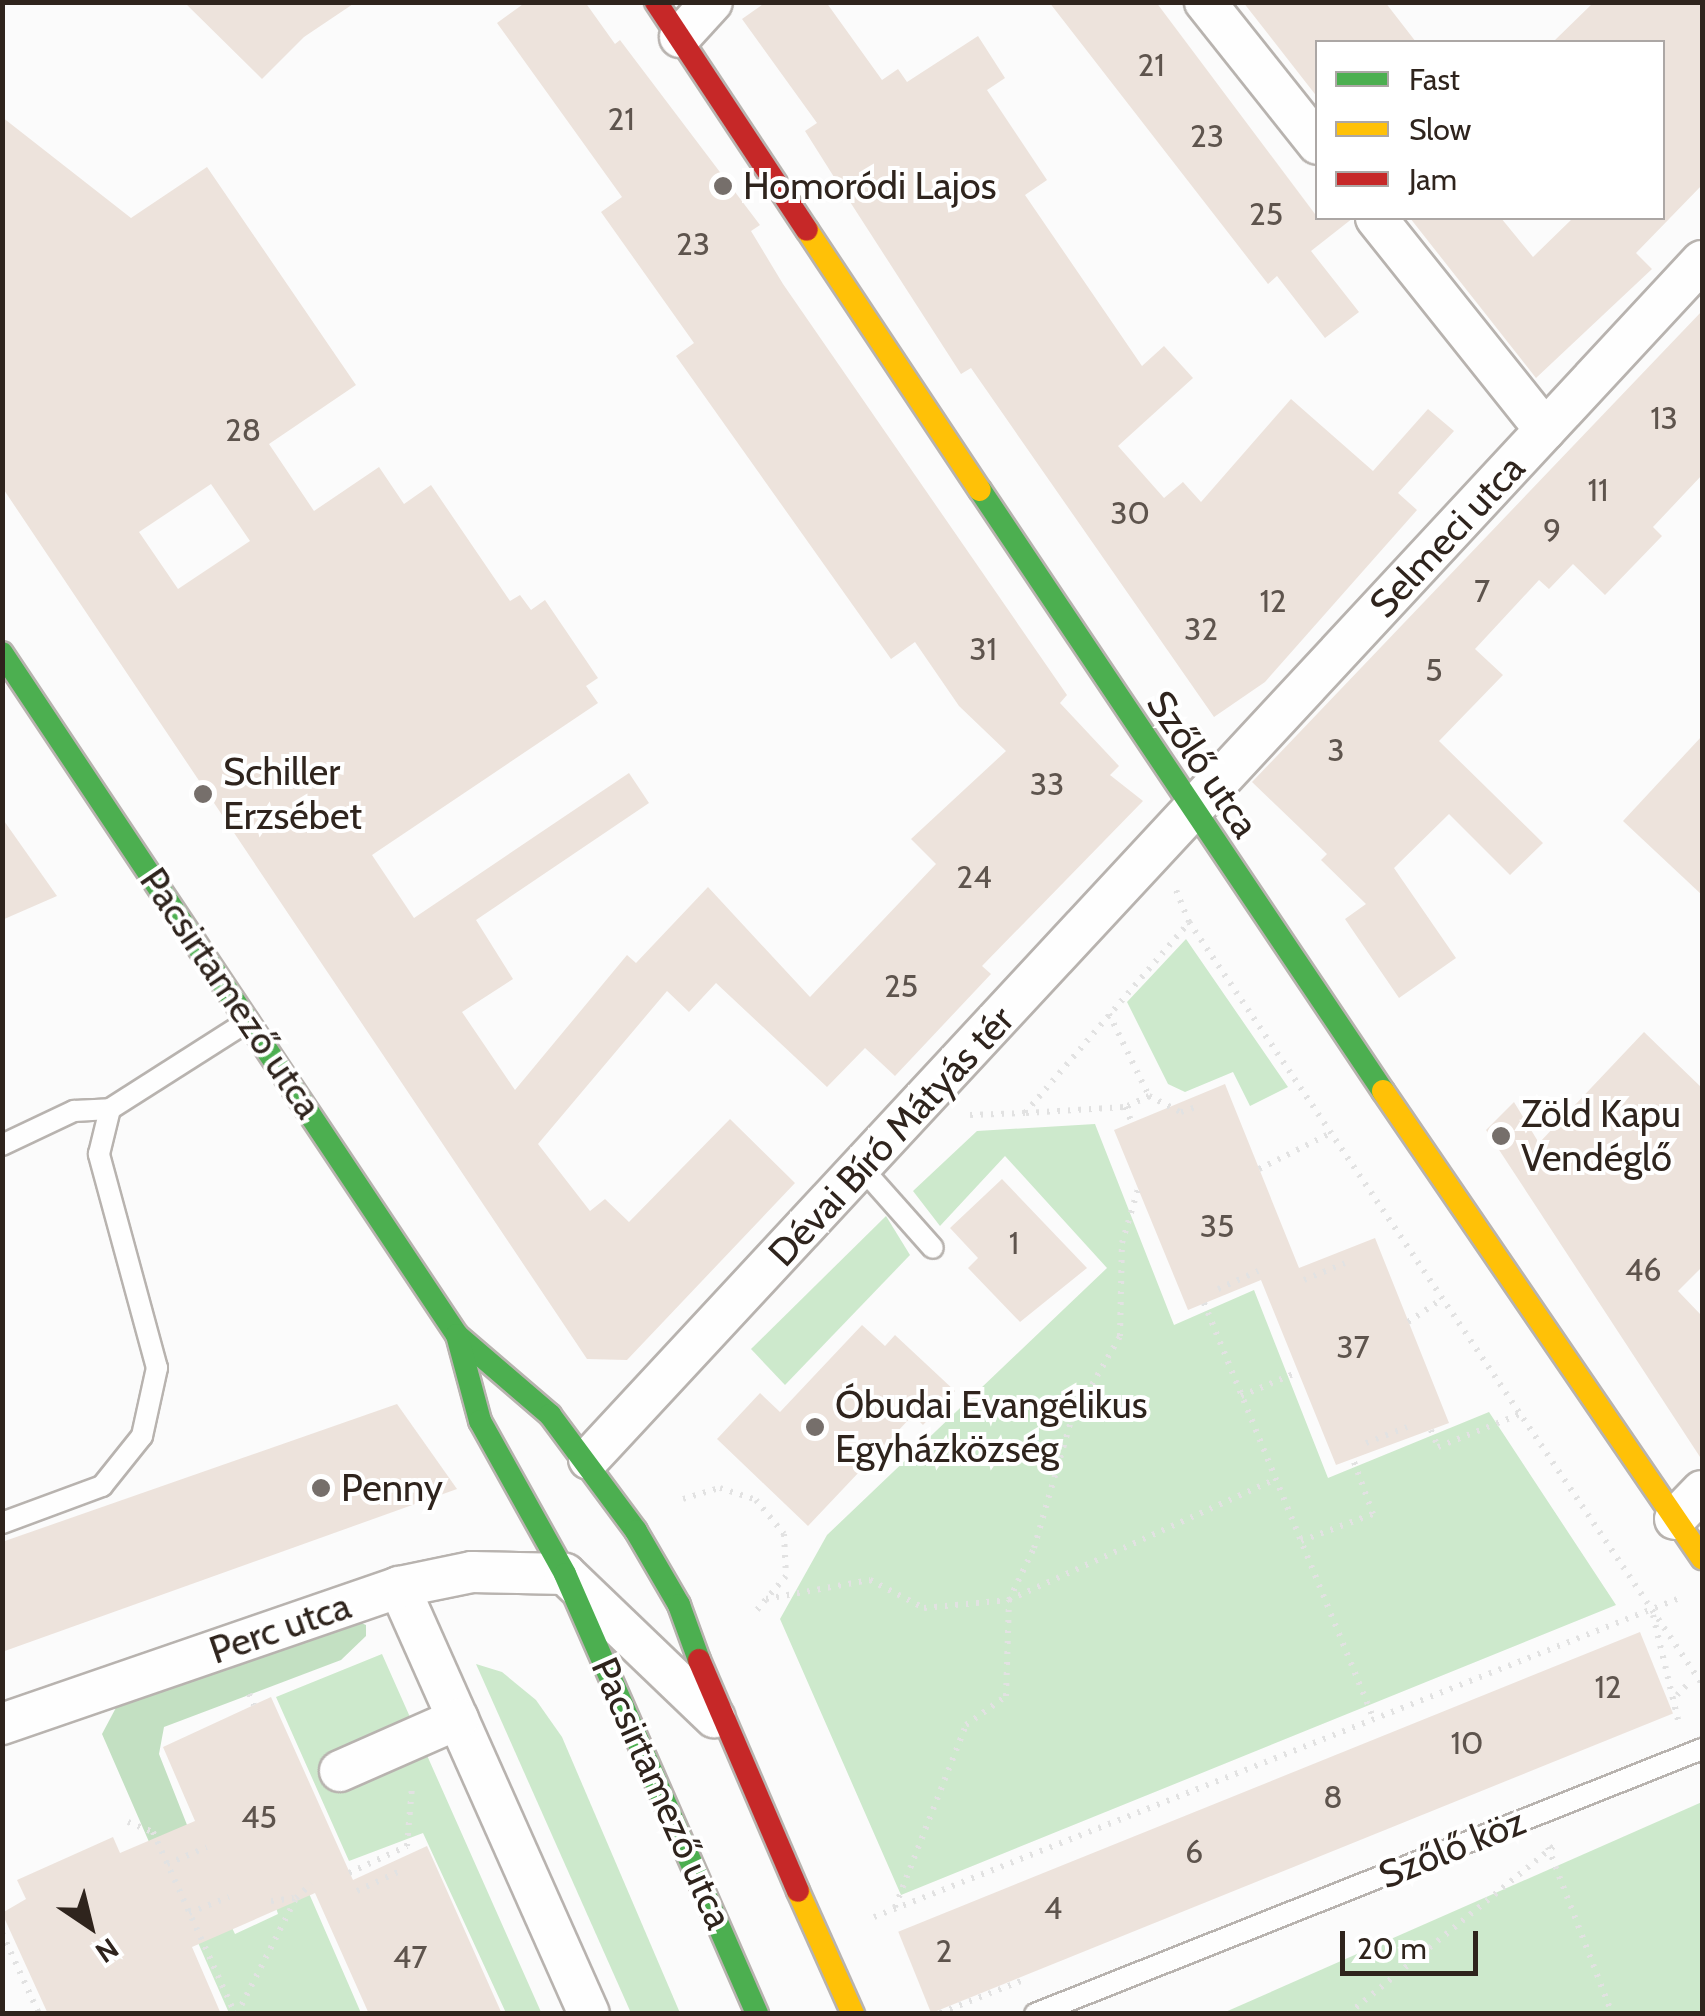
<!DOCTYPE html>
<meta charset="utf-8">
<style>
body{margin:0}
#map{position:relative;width:1705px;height:2016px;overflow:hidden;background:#fbfbfb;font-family:Cabin,sans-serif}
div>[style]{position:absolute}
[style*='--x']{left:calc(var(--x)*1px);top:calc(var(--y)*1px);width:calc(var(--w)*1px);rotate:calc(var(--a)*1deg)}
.green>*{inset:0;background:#cde9cc}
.forest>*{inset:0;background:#c3e0c2}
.building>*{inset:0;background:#ede3dc;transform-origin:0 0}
.path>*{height:6px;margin-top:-3px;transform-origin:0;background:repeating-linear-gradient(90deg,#e2e2e2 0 2.5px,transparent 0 10.5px)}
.roads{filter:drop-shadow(2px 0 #b8b3af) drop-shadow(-2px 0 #b8b3af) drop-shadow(0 2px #b8b3af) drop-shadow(0 -2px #b8b3af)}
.lane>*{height:20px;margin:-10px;padding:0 10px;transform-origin:10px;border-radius:10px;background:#fefefe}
.street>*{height:40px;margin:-20px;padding:0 20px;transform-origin:20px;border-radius:20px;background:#fefefe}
.fast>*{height:22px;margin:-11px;padding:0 11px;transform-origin:11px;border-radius:11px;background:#4caf50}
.slow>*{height:22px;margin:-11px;padding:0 11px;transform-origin:11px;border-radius:11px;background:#ffc107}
.jam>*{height:22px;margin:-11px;padding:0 11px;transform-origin:11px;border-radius:11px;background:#c62828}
.dots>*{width:28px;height:28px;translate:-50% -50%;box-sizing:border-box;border:5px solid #fff;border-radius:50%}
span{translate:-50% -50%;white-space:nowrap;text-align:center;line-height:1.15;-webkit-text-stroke:8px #fff;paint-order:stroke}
.number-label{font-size:32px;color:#5e544d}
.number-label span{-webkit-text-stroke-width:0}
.poi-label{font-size:38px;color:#2f241d}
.left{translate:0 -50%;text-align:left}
.street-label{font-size:38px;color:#2f241d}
.frame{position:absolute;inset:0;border:5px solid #2f241d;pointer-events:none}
.legend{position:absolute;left:1315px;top:40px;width:350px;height:180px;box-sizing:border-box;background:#fff;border:2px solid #aca7a5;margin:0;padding:12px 18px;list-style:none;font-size:30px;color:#2f241d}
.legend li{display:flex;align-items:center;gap:20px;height:50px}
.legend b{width:50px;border:2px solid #aca7a5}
.north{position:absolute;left:40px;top:1876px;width:100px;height:100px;-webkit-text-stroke:8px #fff;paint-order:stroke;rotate:145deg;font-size:28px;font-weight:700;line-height:40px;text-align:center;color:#2f241d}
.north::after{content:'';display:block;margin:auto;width:35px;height:45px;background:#2f241d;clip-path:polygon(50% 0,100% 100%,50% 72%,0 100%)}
.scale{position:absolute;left:1340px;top:1931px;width:138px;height:45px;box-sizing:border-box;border:5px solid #2f241d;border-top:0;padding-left:12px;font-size:30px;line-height:35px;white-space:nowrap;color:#2f241d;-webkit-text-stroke:8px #fff;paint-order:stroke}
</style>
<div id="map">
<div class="green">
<div style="clip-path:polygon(1186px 939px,1288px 1087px,1250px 1106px,1233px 1072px,1185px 1092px,1168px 1084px,1127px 1002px)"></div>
<div style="clip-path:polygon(1095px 1124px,1174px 1325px,1254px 1290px,1328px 1478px,1489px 1412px,1616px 1605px,901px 1895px,780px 1619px,827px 1535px,1107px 1268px,1005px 1156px,940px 1226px,913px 1191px,977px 1131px)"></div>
<div style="clip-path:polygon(886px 1216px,910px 1255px,785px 1385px,751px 1349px)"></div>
<div style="clip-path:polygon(382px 1654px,541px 2012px,538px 2014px,506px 2013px,423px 1833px,349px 1861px,276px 1697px)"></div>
<div style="clip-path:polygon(476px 1664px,502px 1672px,536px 1700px,562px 1737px,680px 2013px,631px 2013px)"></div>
<div style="clip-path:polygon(1702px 1802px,1702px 2013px,1223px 2013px)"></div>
<div style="clip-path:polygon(198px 1858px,235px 1934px,278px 1914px,272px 1895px,304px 1882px,361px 2013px,229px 2013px,166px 1870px)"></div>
</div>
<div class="forest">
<div style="clip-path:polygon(348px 1617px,366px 1625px,366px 1636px,341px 1660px,164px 1727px,159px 1754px,191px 1835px,153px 1851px,102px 1734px,119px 1702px)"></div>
</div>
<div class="building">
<div style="clip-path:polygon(184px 2px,356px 2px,304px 37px,262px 79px)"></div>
<div style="clip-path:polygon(evenodd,526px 2px,585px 2px,615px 44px,620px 40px,760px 225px,751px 231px,783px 284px,1067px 695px,1060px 703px,1119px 766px,1110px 775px,1143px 801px,982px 966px,991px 974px,895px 1076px,865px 1048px,827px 1087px,716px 983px,689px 1012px,667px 991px,538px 1144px,590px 1211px,605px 1199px,629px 1222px,730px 1119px,795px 1183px,627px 1360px,587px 1359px,2px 487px,2px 117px,131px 218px,207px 167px,356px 385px,269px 444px,314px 511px,379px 467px,404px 504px,431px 485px,510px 601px,520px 595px,531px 610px,545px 600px,598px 678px,586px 686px,598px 703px,372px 855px,414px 918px,629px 773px,649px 803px,476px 920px,513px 979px,462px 1012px,515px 1090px,627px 955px,636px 963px,708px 887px,810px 997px,936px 864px,911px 839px,1006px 751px,959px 706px,915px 642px,891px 659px,676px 356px,694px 343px,601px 212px,622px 197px,497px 23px,526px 2px,211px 484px,250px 541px,178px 589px,139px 532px,211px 484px)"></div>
<div style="clip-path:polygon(766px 2px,826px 2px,882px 80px,898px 69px,907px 82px,978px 36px,1005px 78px,987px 90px,1047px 180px,1025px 195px,1142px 366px,1164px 346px,1193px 378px,1118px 446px,1164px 498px,1183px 482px,1201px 502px,1291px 399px,1373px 471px,1428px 409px,1454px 431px,1398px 493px,1417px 510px,1265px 682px,1214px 717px,971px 368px,961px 374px,834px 177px,805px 131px,817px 123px,742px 19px)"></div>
<div style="clip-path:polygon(1049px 2px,1156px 2px,1318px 218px,1353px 218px,1311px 251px,1359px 312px,1325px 338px,1277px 276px,1268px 284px)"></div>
<div style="clip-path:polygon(1243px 2px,1385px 2px,1416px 42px,1318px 42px,1318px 98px)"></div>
<div style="clip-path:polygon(1594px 2px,1702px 2px,1702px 185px,1636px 253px,1652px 269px,1536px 378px,1410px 218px,1501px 218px,1533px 257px,1573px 218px,1662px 218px,1662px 42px,1553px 42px)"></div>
<div style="clip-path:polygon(1702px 311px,1702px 475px,1653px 527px,1662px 536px,1605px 595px,1573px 564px,1549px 589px,1539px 580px,1475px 649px,1503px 675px,1439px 741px,1543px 843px,1510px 875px,1449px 814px,1394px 868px,1456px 958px,1399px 998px,1345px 919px,1366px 904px,1321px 860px,1327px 854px,1252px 782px)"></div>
<div style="clip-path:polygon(1702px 736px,1702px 895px,1623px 821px)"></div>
<div style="clip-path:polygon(2px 818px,57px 896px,2px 920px)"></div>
<div style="clip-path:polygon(1644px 1032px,1702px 1088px,1702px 1267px,1678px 1291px,1702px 1316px,1702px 1460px,1486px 1130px,1514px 1102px,1539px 1143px)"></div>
<div style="clip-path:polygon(1225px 1084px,1299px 1268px,1375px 1238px,1449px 1423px,1336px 1465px,1261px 1280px,1188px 1310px,1114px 1130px)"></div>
<div style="clip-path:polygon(1002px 1179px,1087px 1268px,1020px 1322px,968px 1268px,978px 1258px,950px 1228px)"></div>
<div style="clip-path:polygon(862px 1325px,885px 1346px,895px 1335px,955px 1391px,923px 1425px,913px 1415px,808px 1526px,717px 1439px,760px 1393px,780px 1412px)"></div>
<div style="clip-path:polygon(397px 1404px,457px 1489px,2px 1652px,2px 1542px)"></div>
<div style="left:1640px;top:1632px;width:88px;height:800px;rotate:68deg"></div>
<div style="clip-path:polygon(271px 1697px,353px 1880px,427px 1846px,502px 2014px,369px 2014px,315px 1893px,192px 1947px,221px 2014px,48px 2014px,2px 1913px,26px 1899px,17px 1880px,113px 1837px,120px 1853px,195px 1821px,163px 1747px)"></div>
</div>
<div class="path">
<div style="--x:1189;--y:922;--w:919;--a:56.05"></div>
<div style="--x:1109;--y:1014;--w:91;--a:64"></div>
<div style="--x:1149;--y:1096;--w:26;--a:155"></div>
<div style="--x:1149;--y:1096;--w:36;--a:27"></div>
<div style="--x:1181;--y:1112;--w:16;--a:-18"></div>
<div style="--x:1026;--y:1113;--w:99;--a:-3.5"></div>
<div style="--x:1125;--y:1107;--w:17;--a:66"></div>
<div style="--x:970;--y:1115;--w:55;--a:-2.1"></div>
<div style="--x:1025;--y:1113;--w:252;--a:-49.3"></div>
<div style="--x:1189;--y:922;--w:35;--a:-112"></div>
<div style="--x:1259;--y:1169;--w:80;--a:-26.6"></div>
<div style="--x:1304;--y:1280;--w:44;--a:-22.5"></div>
<div style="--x:1218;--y:1289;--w:44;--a:-24.2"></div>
<div style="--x:1204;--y:1303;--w:448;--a:67.8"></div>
<div style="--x:1408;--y:1322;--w:41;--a:-34.1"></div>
<div style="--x:1241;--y:1396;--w:62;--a:-22.8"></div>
<div style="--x:1431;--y:1430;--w:18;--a:68"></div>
<div style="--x:1438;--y:1447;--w:88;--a:-21.9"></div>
<div style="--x:1366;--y:1443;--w:44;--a:-21.3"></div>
<div style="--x:683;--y:1499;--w:39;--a:-17"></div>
<div style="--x:720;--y:1488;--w:38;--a:18"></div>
<div style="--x:756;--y:1500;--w:44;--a:50.5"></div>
<div style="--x:784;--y:1534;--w:42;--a:87.3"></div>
<div style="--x:786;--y:1576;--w:46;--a:130.6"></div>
<div style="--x:1301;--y:1541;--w:77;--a:-20.6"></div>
<div style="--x:1373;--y:1514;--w:59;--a:-110"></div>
<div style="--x:766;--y:1599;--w:106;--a:-10.4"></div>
<div style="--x:870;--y:1580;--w:61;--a:27.4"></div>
<div style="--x:924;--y:1608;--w:85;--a:-5.4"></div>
<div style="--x:1009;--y:1600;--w:293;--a:-24.4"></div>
<div style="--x:1653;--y:1615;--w:108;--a:76.6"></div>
<div style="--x:249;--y:1694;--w:12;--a:66"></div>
<div style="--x:1677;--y:1695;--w:17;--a:-45"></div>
<div style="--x:128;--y:1822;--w:27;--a:22"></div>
<div style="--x:153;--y:1832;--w:200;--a:65.7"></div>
<div style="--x:1548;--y:1847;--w:179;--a:69"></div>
<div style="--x:167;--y:1864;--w:43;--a:-23"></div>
<div style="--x:349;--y:1873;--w:64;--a:-25"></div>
<div style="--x:407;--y:1846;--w:60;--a:-85.2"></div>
<div style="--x:357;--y:1891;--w:45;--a:-24.9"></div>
<div style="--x:271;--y:1901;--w:23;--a:-7"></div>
<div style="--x:895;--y:1907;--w:195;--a:-68.7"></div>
<div style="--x:966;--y:1725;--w:49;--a:-35.9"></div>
<div style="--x:1006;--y:1696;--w:96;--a:-88.2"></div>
<div style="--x:1009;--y:1600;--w:58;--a:-64.3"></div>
<div style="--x:1034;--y:1548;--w:132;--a:-73.8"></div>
<div style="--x:1071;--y:1421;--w:98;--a:-60"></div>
<div style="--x:1120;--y:1336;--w:93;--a:-88.8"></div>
<div style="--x:1122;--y:1243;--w:56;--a:-73.5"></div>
<div style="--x:189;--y:1913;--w:43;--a:-21.8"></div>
<div style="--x:874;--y:1917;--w:864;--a:-21.6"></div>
<div style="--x:2;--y:1933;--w:89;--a:65.4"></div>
<div style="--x:940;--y:2013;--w:87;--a:-21.6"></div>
<div style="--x:237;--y:2014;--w:130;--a:-63"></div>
<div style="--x:296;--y:1898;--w:21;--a:-43"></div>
<div style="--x:261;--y:2014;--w:17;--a:0"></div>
<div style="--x:1348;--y:2014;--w:267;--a:-39.2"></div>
</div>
<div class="roads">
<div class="lane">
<div style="--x:2;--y:1145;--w:80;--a:-25.3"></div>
<div style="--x:74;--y:1111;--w:36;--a:-3"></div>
<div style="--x:110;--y:1109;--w:164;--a:-32.5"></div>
<div style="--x:861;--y:1167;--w:108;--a:48.4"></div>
<div style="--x:2;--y:1523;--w:107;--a:-20.3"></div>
<div style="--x:102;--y:1486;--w:64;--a:-51.3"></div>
<div style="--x:142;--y:1436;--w:70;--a:-77.6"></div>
<div style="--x:157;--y:1368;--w:222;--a:-105.2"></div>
<div style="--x:99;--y:1154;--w:46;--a:-76.3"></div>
<div style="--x:1035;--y:2014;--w:718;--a:-21.67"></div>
</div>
<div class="street">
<div style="--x:1205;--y:2;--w:181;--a:51.5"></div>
<div style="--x:680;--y:37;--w:47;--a:-47.6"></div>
<div style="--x:1376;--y:218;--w:271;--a:51.4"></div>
<div style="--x:589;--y:1459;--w:1635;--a:-47.11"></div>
<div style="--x:1675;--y:1519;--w:39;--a:-46"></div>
<div style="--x:399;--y:1587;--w:467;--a:66"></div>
<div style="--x:2;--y:1724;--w:420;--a:-19"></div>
<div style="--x:399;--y:1587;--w:75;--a:-11.6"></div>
<div style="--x:472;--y:1572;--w:93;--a:1.2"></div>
<div style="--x:565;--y:1574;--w:207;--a:43.8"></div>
<div style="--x:340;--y:1771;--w:129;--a:-23.8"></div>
</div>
<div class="fast">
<div style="--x:980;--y:490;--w:724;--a:56.16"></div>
<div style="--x:2;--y:653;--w:820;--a:56.29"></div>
<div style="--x:457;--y:1335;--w:123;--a:40.7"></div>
<div style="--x:550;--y:1415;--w:144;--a:53.4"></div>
<div style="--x:636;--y:1531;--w:86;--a:59.8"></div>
<div style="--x:679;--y:1605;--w:59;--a:70"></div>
<div style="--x:457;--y:1335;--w:89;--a:75"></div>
<div style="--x:480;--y:1421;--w:175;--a:60.9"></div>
<div style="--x:565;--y:1574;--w:480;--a:66.4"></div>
</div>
<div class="slow">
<div style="--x:807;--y:230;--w:312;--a:56.4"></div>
<div style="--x:1383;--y:1091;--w:566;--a:55.66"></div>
<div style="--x:798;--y:1891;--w:135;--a:65.9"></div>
</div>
<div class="jam">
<div style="--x:656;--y:2;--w:273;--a:56.5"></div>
<div style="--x:699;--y:1660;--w:251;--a:66.8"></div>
</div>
</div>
<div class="dots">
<div style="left:723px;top:186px;background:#766f6b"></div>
<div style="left:203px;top:794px;background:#766f6b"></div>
<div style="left:1501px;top:1136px;background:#766f6b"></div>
<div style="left:815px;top:1427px;background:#766f6b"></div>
<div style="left:321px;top:1488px;background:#766f6b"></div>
</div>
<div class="number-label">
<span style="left:1151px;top:65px">21</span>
<span style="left:621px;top:119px">21</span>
<span style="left:1207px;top:136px">23</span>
<span style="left:1266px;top:214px">25</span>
<span style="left:693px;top:244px">23</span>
<span style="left:1664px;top:418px">13</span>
<span style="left:243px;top:430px">28</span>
<span style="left:1598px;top:490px">11</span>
<span style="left:1130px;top:513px">30</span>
<span style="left:1552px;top:530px">9</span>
<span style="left:1482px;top:591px">7</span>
<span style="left:1273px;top:601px">12</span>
<span style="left:1201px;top:629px">32</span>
<span style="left:983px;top:649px">31</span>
<span style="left:1434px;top:670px">5</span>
<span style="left:1336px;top:750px">3</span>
<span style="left:1047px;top:784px">33</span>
<span style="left:974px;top:877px">24</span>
<span style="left:901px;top:986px">25</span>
<span style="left:1217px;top:1226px">35</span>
<span style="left:1014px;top:1243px">1</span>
<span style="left:1643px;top:1270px">46</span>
<span style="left:1353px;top:1347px">37</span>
<span style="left:1608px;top:1687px">12</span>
<span style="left:1467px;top:1743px">10</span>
<span style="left:1333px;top:1797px">8</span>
<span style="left:259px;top:1817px">45</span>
<span style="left:1194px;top:1852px">6</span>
<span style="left:1053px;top:1908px">4</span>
<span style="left:944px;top:1951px">2</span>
<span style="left:410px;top:1957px">47</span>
</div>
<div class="poi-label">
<span class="left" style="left:743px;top:186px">Homoródi Lajos</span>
<span class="left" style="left:223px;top:794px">Schiller<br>Erzsébet</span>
<span class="left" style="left:1521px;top:1136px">Zöld Kapu<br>Vendéglő</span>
<span class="left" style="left:835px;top:1427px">Óbudai Evangélikus<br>Egyházközség</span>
<span class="left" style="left:341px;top:1488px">Penny</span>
</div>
<div class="street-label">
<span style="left:1447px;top:536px;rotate:-47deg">Selmeci utca</span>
<span style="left:1203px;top:764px;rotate:56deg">Szőlő utca</span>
<span style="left:231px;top:993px;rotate:56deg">Pacsirtamező utca</span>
<span style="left:891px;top:1136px;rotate:-47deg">Dévai Bíró Mátyás tér</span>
<span style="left:280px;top:1628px;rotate:-19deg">Perc utca</span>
<span style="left:662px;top:1793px;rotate:66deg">Pacsirtamező utca</span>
<span style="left:1452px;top:1848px;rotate:-22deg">Szőlő köz</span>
</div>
<div class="frame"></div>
<ul class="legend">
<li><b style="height:12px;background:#4caf50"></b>Fast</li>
<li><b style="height:12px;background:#ffc107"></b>Slow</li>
<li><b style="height:12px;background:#c62828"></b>Jam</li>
</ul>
<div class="north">N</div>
<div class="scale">20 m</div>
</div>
